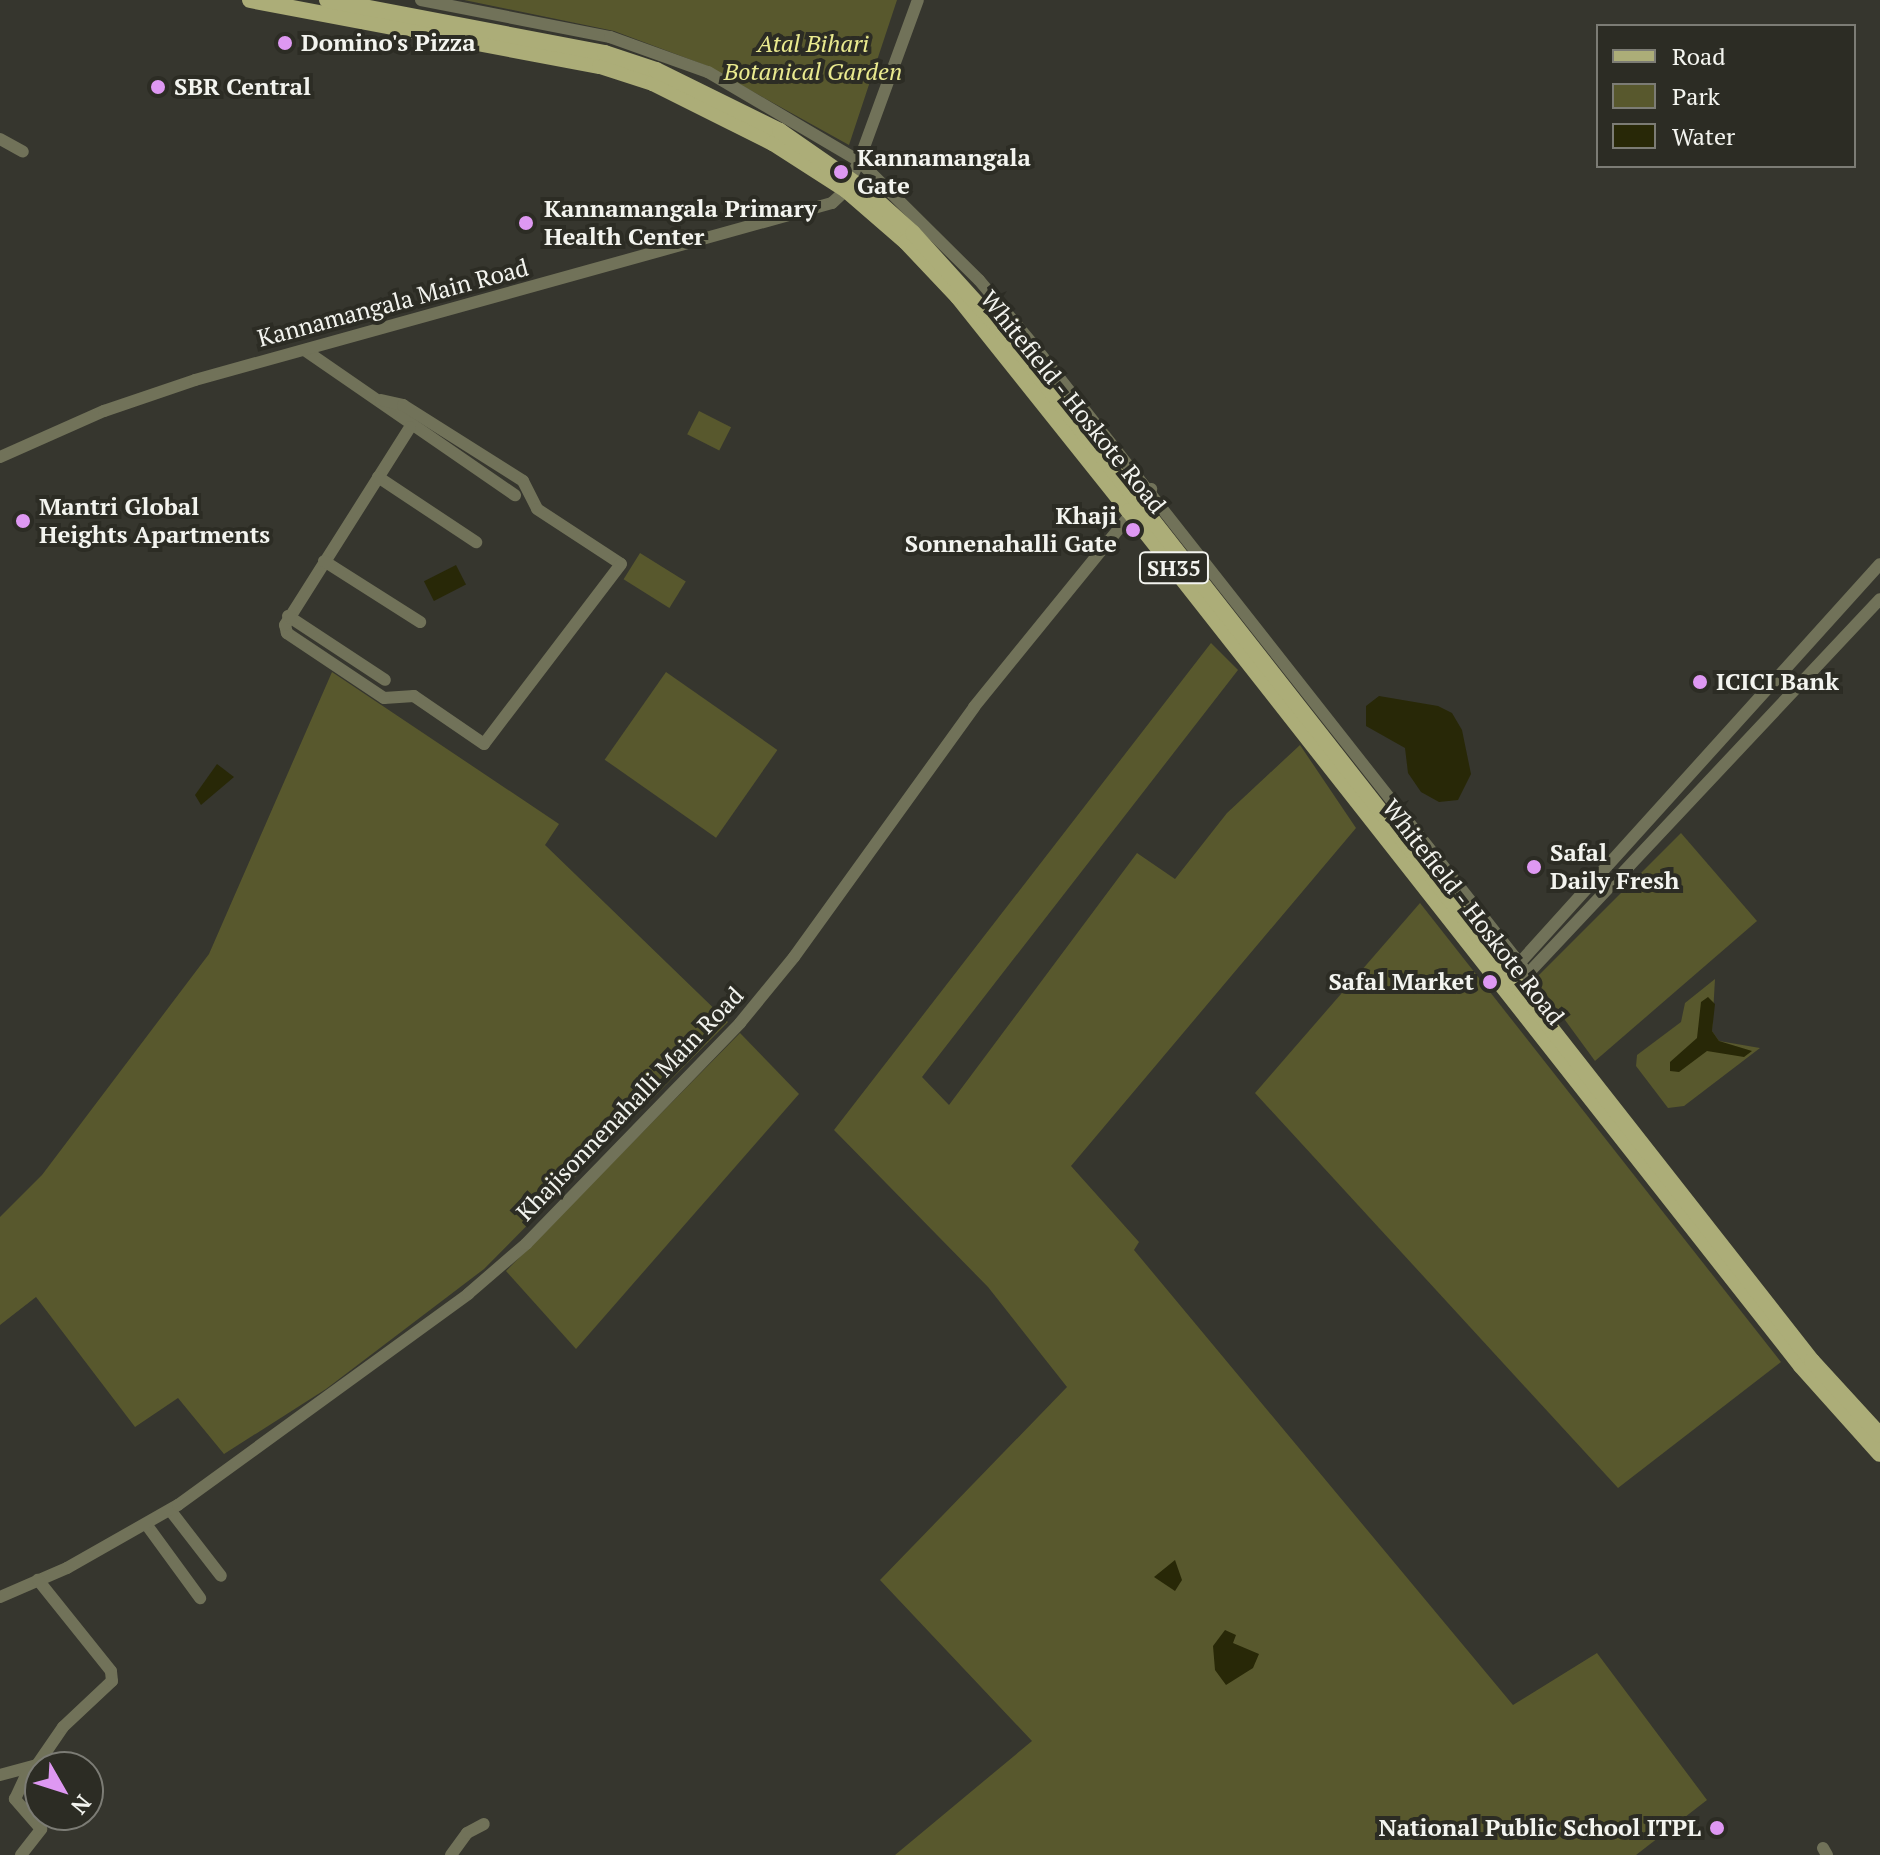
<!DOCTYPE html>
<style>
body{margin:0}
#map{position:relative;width:1880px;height:1855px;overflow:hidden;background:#36362e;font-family:"PT Serif",serif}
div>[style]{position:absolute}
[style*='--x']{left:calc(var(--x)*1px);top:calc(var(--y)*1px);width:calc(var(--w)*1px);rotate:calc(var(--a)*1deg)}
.green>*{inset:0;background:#58582d;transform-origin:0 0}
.water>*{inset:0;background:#282807;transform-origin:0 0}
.minor>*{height:12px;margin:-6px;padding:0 6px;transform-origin:6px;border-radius:6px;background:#717259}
.major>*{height:16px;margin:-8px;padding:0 8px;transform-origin:8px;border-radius:8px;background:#acad78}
.dots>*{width:22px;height:22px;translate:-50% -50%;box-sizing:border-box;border:4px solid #2c2c24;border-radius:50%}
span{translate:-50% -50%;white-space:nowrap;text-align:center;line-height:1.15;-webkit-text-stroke:8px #2c2c24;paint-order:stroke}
.shield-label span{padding:2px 6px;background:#2c2c24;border:2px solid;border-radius:6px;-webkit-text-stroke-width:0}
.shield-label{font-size:22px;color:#f3f4ef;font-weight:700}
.poi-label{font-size:24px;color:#f3f4ef;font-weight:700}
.left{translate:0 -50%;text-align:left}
.right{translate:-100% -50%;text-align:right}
.park-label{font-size:24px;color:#eaea8f;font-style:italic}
.street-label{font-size:24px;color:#f3f4ef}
.legend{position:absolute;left:1596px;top:24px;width:260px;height:144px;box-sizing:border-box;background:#2c2c24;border:2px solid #7c7c75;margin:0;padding:10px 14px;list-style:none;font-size:24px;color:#f3f4ef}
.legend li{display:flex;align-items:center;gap:16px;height:40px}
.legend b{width:40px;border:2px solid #7c7c75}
.north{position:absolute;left:24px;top:1751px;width:80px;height:80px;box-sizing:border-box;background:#2c2c24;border:2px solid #7c7c75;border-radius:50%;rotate:129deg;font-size:22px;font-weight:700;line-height:32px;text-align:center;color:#f3f4ef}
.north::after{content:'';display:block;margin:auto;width:28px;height:36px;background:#de98f2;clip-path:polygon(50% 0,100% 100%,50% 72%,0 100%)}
</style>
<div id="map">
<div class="green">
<div style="clip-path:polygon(464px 0,897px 0,849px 145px,705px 65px,614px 31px)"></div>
<div style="left:699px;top:411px;width:36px;height:26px;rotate:27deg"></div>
<div style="left:640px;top:553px;width:54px;height:31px;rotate:32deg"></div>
<div style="clip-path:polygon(1211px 643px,1238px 670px,922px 1077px,949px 1105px,1137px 853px,1175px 879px,1227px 813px,1300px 745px,1356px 828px,1071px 1166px,1139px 1242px,1134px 1250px,1513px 1705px,1597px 1653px,1707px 1800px,1636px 1855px,895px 1855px,1032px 1741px,880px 1580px,1067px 1387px,988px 1287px,834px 1130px)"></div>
<div style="clip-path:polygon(332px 672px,559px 824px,545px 845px,728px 1022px,484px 1269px,326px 1389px,224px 1454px,178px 1398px,135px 1427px,36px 1297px,0 1325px,0 1217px,42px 1175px,209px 954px)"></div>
<div style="left:666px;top:672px;width:136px;height:107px;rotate:35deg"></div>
<div style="clip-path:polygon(1681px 833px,1757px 921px,1595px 1061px,1535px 979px)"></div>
<div style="clip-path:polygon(1420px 903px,1781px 1362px,1618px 1488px,1255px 1093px)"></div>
<div style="clip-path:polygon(1715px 979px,1712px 1031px,1719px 1041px,1760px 1048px,1684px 1106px,1668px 1108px,1636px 1066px,1637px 1055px,1681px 1022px,1685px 1003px)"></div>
<div style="clip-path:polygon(740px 1033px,799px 1094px,576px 1349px,506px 1271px)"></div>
</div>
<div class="water">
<div style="left:456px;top:565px;width:22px;height:36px;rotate:63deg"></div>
<div style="clip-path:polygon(1379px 696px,1438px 706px,1452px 713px,1462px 730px,1471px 774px,1458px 800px,1439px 802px,1421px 792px,1408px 773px,1405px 748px,1366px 726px,1366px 706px)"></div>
<div style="clip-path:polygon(217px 764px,234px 777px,201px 805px,195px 795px)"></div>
<div style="clip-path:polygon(1708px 997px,1715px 1004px,1712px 1031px,1719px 1041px,1752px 1051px,1744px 1057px,1707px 1051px,1679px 1072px,1670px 1071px,1670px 1062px,1697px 1038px,1701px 1002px)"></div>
<div style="clip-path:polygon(1175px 1560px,1182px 1580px,1175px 1591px,1154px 1577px)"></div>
<div style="clip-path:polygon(1225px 1630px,1236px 1635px,1233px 1643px,1259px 1654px,1253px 1668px,1226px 1685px,1215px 1670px,1213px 1646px)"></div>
</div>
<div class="minor">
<div style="--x:421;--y:0;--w:193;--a:11.1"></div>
<div style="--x:610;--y:37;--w:104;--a:19.7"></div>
<div style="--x:708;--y:72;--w:175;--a:30.5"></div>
<div style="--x:859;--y:161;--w:169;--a:44.8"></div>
<div style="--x:979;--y:280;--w:81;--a:50"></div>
<div style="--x:1031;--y:342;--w:804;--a:51.82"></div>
<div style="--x:0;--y:139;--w:26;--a:29"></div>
<div style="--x:306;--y:351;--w:254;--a:34.6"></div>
<div style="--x:381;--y:400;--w:23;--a:13"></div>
<div style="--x:403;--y:405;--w:142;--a:32.3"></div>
<div style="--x:523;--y:481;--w:31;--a:63"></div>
<div style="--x:537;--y:509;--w:100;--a:33.2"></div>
<div style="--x:621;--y:564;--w:226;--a:127.3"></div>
<div style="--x:484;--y:744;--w:85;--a:-145.6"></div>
<div style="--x:414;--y:696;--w:30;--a:176"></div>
<div style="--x:384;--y:698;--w:117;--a:-146.2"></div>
<div style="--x:287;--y:633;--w:8;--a:-104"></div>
<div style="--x:285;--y:625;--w:234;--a:-57.7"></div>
<div style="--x:0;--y:457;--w:114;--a:-23.9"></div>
<div style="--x:104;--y:411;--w:96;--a:-18.8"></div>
<div style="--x:195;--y:380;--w:661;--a:-15.53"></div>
<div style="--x:832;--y:203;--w:19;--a:-43"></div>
<div style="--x:846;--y:190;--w:32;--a:-66"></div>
<div style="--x:859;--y:161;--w:171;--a:-69.9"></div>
<div style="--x:378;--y:477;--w:118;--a:33.6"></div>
<div style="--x:324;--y:561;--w:114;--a:32.4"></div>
<div style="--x:288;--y:616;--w:116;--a:33.4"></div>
<div style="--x:1515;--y:968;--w:544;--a:-47.9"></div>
<div style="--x:1523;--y:979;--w:521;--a:-46.79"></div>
<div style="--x:170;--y:1510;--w:83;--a:52.3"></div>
<div style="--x:146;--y:1524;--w:92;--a:53.9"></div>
<div style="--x:0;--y:1597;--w:73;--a:-23.4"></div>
<div style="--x:67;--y:1568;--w:128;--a:-29.6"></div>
<div style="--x:178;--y:1505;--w:359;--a:-36"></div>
<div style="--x:468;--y:1294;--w:77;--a:-40.8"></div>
<div style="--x:526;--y:1244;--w:308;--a:-45.9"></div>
<div style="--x:740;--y:1023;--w:85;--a:-50.7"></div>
<div style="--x:794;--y:957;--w:308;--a:-54.2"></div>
<div style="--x:974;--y:707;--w:281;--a:-50.9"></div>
<div style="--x:0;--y:1775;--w:38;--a:-15"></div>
<div style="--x:37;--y:1765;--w:46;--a:-55.6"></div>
<div style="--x:63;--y:1727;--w:67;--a:-43.2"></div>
<div style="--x:112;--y:1681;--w:10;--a:-96"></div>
<div style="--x:111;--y:1671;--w:117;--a:-128.7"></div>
<div style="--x:1823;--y:1848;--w:8;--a:60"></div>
<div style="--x:21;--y:1855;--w:33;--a:-52"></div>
<div style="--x:41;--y:1829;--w:40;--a:-131"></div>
<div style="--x:15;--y:1799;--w:33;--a:-65"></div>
<div style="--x:451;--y:1855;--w:27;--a:-54"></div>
<div style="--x:467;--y:1833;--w:19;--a:-28"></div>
</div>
<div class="major">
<div style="--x:250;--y:0;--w:356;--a:10.7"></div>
<div style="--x:600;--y:66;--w:56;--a:17.8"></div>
<div style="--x:653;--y:83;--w:134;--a:26.6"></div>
<div style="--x:773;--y:143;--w:87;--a:32.8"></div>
<div style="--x:846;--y:190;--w:79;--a:40.9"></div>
<div style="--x:906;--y:242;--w:76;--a:46.6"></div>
<div style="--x:958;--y:297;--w:274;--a:51.4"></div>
<div style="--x:1129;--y:511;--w:1087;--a:51.83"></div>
<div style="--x:1801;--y:1366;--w:118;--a:48.1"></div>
<div style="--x:327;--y:0;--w:283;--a:10.8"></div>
<div style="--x:605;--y:53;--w:54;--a:18.4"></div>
<div style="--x:656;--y:70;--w:138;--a:26.2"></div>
<div style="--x:780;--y:131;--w:103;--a:34.8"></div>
<div style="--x:865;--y:190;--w:64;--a:41.9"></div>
<div style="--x:913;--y:233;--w:158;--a:47.8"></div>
<div style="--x:1019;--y:350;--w:1285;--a:51.89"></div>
<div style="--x:1812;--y:1361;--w:100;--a:47.4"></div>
</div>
<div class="dots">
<div style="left:285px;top:43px;background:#de98f2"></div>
<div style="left:158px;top:87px;background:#de98f2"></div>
<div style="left:841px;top:172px;background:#de98f2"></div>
<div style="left:526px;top:223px;background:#de98f2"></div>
<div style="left:23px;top:521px;background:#de98f2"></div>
<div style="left:1133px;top:530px;background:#de98f2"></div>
<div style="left:1700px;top:682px;background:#de98f2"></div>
<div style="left:1534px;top:867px;background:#de98f2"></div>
<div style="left:1490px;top:982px;background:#de98f2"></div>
<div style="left:1717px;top:1828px;background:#de98f2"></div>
</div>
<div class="shield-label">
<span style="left:1174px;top:568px">SH35</span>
</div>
<div class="poi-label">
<span class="left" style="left:301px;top:43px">Domino's Pizza</span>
<span class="left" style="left:174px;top:87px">SBR Central</span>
<span class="left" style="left:857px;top:172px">Kannamangala<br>Gate</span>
<span class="left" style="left:544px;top:223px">Kannamangala Primary<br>Health Center</span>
<span class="left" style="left:39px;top:521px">Mantri Global<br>Heights Apartments</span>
<span class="right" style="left:1117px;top:530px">Khaji<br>Sonnenahalli Gate</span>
<span class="left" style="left:1716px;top:682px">ICICI Bank</span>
<span class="left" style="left:1550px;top:867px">Safal<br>Daily Fresh</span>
<span class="right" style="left:1474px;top:982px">Safal Market</span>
<span class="right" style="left:1701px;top:1828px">National Public School ITPL</span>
</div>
<div class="park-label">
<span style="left:813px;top:58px">Atal Bihari<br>Botanical Garden</span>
</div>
<div class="street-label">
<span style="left:393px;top:303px;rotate:-15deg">Kannamangala Main Road</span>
<span style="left:1073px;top:402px;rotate:51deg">Whitefield - Hoskote Road</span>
<span style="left:1473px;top:912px;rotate:52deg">Whitefield - Hoskote Road</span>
<span style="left:630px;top:1104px;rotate:-46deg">Khajisonnenahalli Main Road</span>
</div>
<ul class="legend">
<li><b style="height:10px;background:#acad78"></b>Road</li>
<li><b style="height:22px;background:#58582d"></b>Park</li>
<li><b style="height:22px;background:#282807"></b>Water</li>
</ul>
<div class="north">N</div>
</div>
